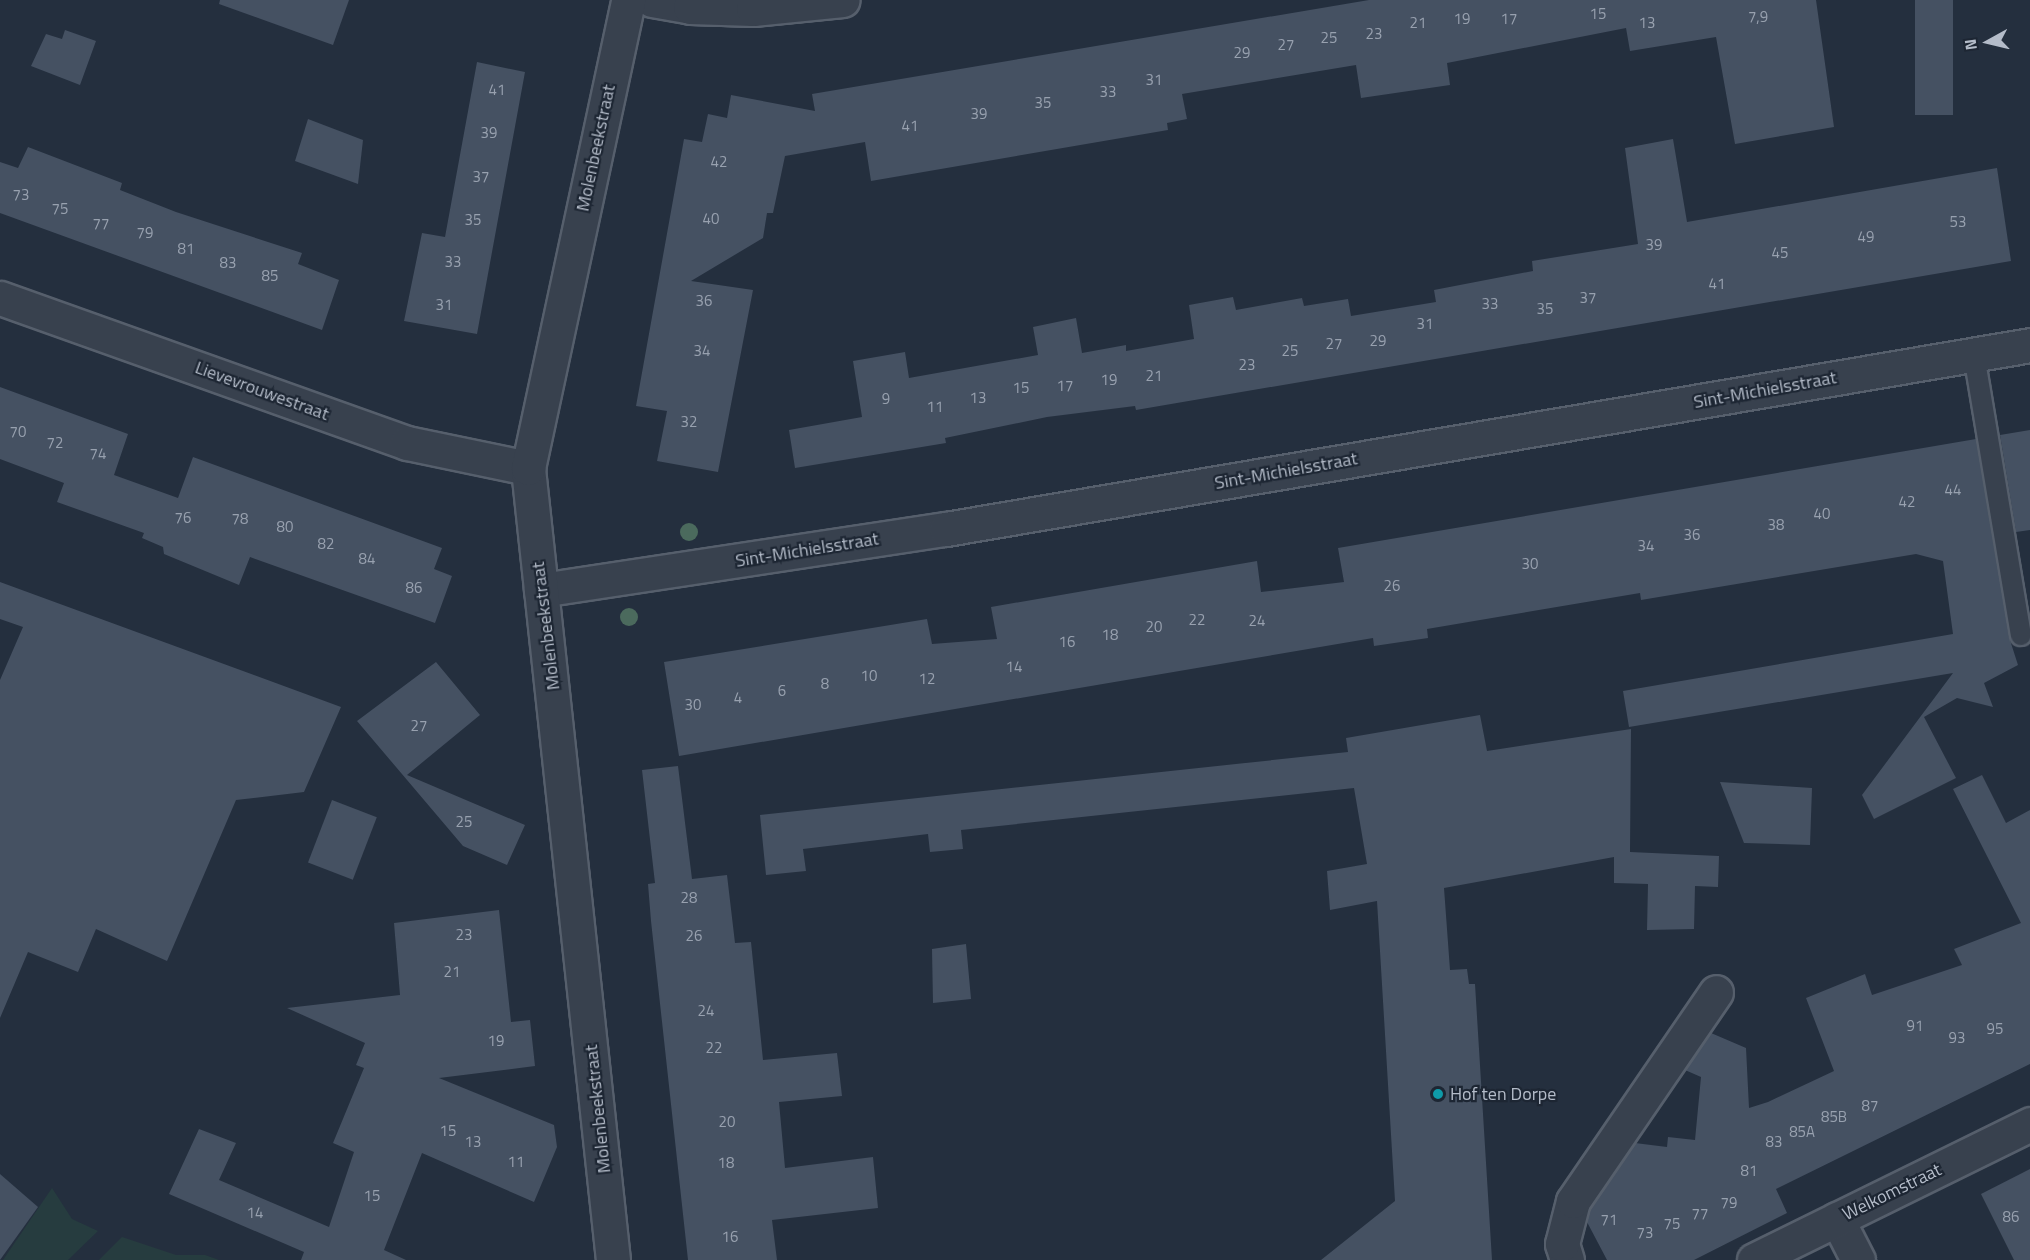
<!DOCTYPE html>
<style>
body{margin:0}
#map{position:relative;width:2030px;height:1260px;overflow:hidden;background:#242f3e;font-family:"Titillium Web",sans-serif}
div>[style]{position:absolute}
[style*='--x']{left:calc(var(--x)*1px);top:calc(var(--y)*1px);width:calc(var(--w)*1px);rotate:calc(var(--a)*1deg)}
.green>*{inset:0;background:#263c3f}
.building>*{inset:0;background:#455162;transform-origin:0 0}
.roads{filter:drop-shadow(2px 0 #565f6c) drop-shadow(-2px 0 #565f6c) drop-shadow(0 2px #565f6c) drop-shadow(0 -2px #565f6c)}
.service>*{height:20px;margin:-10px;padding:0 10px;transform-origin:10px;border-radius:10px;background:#38414e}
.minor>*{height:33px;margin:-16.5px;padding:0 16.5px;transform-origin:16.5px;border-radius:16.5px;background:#38414e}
.tertiary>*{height:33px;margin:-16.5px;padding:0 16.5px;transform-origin:16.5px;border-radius:16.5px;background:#38414e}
.trees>*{width:18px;height:18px;margin:-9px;border-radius:50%;background:#4b6a5d}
.dots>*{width:16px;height:16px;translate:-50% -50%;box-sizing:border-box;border:3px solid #1d2633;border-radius:50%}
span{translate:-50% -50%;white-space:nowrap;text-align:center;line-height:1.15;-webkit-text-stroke:4.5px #1d2633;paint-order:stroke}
.number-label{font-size:15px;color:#98a1af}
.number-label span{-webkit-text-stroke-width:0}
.street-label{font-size:18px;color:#b4bcc9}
.poi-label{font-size:18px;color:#b4bcc9}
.left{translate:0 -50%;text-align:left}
.north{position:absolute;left:1958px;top:12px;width:60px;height:60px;-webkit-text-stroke:4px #1d2633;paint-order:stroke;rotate:262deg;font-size:16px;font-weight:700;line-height:24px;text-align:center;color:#b4bcc9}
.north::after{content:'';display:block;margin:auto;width:21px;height:27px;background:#b4bcc9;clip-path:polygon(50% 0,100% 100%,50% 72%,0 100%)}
</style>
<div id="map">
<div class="green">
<div style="clip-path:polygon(52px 1188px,72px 1219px,98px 1231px,68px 1260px,3px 1260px)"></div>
<div style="clip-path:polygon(122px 1237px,176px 1255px,205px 1255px,219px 1260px,99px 1260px)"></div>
</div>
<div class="building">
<div style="clip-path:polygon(220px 0,349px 0,333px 45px,219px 4px)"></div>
<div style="clip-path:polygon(1369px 0,1816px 0,1834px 127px,1735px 144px,1716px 37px,1630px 51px,1626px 28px,1447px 63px,1450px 85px,1361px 98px,1356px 65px,1182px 94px,1187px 119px,1167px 123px,1168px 130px,871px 181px,865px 142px,785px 156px,773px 213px,767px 213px,763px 238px,691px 281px,753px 290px,718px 472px,657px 461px,667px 411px,636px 406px,684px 139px,702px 142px,708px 114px,727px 118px,731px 95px,815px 111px,812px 94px)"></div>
<div style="left:1915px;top:0;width:38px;height:115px"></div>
<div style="clip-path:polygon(65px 30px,96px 41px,80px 85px,31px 66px,46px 34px,62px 39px)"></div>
<div style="clip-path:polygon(477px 62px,525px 72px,477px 334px,404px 321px,422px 233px,445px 237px)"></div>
<div style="clip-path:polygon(308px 119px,363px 140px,358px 184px,295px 161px)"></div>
<div style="clip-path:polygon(1673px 139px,1687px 222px,1997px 168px,2011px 261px,1136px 410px,1135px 406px,1047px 417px,945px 438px,946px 443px,795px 468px,789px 430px,862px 417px,853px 361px,905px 352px,909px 378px,1038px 355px,1033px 327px,1076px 318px,1082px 353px,1126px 345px,1126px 351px,1194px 339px,1189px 305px,1233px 297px,1236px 310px,1302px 298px,1304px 306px,1348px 299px,1351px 316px,1436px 302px,1434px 290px,1533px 271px,1532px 261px,1638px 244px,1625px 148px)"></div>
<div style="clip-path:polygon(28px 147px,122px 183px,120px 190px,176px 212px,302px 253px,298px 264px,339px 280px,322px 330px,0 213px,0 162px,18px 168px)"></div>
<div style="clip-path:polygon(0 387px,128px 434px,114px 475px,178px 498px,193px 457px,442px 548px,434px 569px,452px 576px,435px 623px,250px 557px,239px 585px,164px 554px,163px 547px,142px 538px,144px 533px,57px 502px,64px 483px,0 459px)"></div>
<div style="clip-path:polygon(2030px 430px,2030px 530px,2016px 532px,2000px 435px)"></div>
<div style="clip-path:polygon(1976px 439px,2009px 637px,2018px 665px,1984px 683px,1993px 707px,1957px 698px,1924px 717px,1956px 778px,1874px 819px,1862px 795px,1953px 673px,1629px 727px,1623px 691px,1953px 634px,1943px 561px,1916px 554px,1641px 600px,1640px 593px,1427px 629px,1428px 638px,1374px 646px,1373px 638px,679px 756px,664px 662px,927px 619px,932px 644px,997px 639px,991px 607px,1257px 561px,1261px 592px,1344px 582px,1338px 548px)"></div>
<div style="clip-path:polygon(0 582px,341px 707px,304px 792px,236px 800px,167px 961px,96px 929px,78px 972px,28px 952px,0 1018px,0 680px,23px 627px,0 619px)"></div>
<div style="clip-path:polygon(436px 662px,480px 715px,407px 775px,525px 825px,507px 865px,463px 846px,357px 721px)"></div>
<div style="clip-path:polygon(1480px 715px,1487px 751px,1631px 729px,1630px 852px,1719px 856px,1718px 887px,1695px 886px,1694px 929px,1647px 930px,1648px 884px,1614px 883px,1614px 857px,1444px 888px,1450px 970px,1467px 969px,1469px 984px,1475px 984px,1492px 1260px,1321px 1260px,1395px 1201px,1377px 901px,1330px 910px,1327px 871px,1367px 864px,1354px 788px,961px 830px,963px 849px,930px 852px,928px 834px,803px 849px,806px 871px,766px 875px,760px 815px,1348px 752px,1346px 738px)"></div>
<div style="clip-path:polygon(678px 766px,692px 879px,727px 875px,735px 943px,751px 942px,763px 1060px,837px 1053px,842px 1096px,779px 1102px,785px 1168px,873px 1157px,878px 1208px,772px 1220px,777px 1260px,688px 1260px,651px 921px,648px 884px,655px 883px,642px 770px)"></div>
<div style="clip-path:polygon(1982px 775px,2006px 823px,2030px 810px,2030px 1064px,1776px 1189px,1787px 1213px,1694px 1260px,1607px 1260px,1587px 1222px,1590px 1209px,1635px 1143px,1667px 1147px,1668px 1137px,1695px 1140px,1701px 1077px,1685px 1070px,1711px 1033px,1746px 1048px,1749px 1108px,1768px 1102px,1834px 1071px,1806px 998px,1865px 974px,1872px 995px,1962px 965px,1954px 949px,2021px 923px,1953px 789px)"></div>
<div style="clip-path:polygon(1720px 782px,1812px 788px,1810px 845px,1744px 843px)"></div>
<div style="left:332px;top:800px;width:48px;height:67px;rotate:21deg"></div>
<div style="clip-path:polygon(499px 910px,511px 1022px,530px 1020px,535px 1066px,439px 1078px,554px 1125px,557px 1147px,534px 1202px,422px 1153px,384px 1250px,406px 1260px,301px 1260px,304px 1252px,169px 1194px,199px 1129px,236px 1143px,219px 1180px,329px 1227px,354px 1152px,333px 1143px,364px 1068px,356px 1065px,365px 1043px,287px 1008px,400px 995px,394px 923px)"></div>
<div style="clip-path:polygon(966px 944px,971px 999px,933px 1003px,932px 949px)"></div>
<div style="clip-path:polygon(2030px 1169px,2030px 1260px,2014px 1260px,1981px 1194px)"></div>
<div style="clip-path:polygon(0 1174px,38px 1207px,0 1260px)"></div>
</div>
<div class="roads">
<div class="service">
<div style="--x:1974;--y:355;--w:284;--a:80.5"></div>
</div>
<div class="minor">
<div style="--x:652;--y:0;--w:39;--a:10"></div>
<div style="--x:690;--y:7;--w:63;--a:1.8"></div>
<div style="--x:753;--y:9;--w:90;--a:-5.7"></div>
<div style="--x:0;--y:298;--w:432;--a:19.6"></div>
<div style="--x:407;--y:443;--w:124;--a:11.7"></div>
<div style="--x:541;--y:590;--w:410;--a:-8.6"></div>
<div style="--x:946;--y:529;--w:1100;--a:-9.63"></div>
<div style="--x:1837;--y:1219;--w:46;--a:62.9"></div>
<div style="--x:613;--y:1260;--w:797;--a:-96.13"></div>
<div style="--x:528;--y:468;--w:479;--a:-77.9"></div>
<div style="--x:1567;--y:1260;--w:17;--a:-107"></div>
<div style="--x:1562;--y:1244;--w:44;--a:-75.7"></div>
<div style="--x:1573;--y:1201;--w:253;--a:-55.6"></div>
</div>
<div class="tertiary">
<div style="--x:1754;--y:1260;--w:308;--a:-26.2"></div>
</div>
</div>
<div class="trees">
<div style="left:689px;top:532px"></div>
<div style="left:629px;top:617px"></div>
</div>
<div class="dots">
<div style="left:1438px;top:1094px;background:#0f9aa8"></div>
</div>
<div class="number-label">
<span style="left:1598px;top:14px">15</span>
<span style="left:1758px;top:17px">7,9</span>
<span style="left:1462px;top:19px">19</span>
<span style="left:1509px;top:19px">17</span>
<span style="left:1418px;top:23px">21</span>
<span style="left:1647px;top:23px">13</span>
<span style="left:1374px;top:34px">23</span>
<span style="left:1329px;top:38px">25</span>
<span style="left:1286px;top:45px">27</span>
<span style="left:1242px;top:53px">29</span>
<span style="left:1154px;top:80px">31</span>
<span style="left:497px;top:90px">41</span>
<span style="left:1108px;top:92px">33</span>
<span style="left:1043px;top:103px">35</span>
<span style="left:979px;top:114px">39</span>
<span style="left:910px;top:126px">41</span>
<span style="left:489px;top:133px">39</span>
<span style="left:719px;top:162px">42</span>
<span style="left:481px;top:177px">37</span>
<span style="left:21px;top:195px">73</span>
<span style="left:60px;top:209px">75</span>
<span style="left:711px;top:219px">40</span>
<span style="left:473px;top:220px">35</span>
<span style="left:1958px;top:222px">53</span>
<span style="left:101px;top:224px">77</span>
<span style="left:145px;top:233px">79</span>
<span style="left:1866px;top:237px">49</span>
<span style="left:1654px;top:245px">39</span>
<span style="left:186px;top:249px">81</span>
<span style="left:1780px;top:253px">45</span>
<span style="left:453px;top:262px">33</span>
<span style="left:228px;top:263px">83</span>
<span style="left:270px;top:276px">85</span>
<span style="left:1717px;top:284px">41</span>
<span style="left:1588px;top:298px">37</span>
<span style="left:704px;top:301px">36</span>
<span style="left:1490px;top:304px">33</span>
<span style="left:444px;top:305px">31</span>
<span style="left:1545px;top:309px">35</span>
<span style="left:1425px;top:324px">31</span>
<span style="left:1378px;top:341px">29</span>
<span style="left:1334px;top:344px">27</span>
<span style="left:702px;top:351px">34</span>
<span style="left:1290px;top:351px">25</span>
<span style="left:1247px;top:365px">23</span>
<span style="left:1154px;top:376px">21</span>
<span style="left:1109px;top:380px">19</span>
<span style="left:1065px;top:386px">17</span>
<span style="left:1021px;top:388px">15</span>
<span style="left:978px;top:398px">13</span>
<span style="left:886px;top:399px">9</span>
<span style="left:935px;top:407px">11</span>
<span style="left:689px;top:422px">32</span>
<span style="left:18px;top:432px">70</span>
<span style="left:55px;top:443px">72</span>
<span style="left:98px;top:454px">74</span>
<span style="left:1953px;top:490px">44</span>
<span style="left:1907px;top:502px">42</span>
<span style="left:1822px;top:514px">40</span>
<span style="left:183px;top:518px">76</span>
<span style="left:240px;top:519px">78</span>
<span style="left:1776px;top:525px">38</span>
<span style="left:285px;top:527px">80</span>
<span style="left:1692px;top:535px">36</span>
<span style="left:326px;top:544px">82</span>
<span style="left:1646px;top:546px">34</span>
<span style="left:367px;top:559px">84</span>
<span style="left:1530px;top:564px">30</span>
<span style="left:1392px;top:586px">26</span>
<span style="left:414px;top:588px">86</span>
<span style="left:1197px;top:620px">22</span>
<span style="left:1257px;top:621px">24</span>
<span style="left:1154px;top:627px">20</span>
<span style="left:1110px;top:635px">18</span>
<span style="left:1067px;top:642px">16</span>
<span style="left:1014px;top:667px">14</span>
<span style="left:869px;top:676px">10</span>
<span style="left:927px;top:679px">12</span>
<span style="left:825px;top:684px">8</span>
<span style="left:782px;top:691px">6</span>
<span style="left:738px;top:698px">4</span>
<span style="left:693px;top:705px">30</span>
<span style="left:419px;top:726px">27</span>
<span style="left:464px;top:822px">25</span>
<span style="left:689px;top:898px">28</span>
<span style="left:464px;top:935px">23</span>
<span style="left:694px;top:936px">26</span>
<span style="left:452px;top:972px">21</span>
<span style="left:706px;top:1011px">24</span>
<span style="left:1915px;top:1026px">91</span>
<span style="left:1995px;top:1029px">95</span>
<span style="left:1957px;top:1038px">93</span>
<span style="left:496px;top:1041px">19</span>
<span style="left:714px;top:1048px">22</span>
<span style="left:1870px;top:1106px">87</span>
<span style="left:1834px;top:1117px">85B</span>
<span style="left:727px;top:1122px">20</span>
<span style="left:448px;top:1131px">15</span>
<span style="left:1802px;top:1132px">85A</span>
<span style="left:473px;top:1142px">13</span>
<span style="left:1774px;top:1142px">83</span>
<span style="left:516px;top:1162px">11</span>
<span style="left:726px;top:1163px">18</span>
<span style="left:1749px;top:1171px">81</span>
<span style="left:372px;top:1196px">15</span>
<span style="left:1729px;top:1203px">79</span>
<span style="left:255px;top:1213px">14</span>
<span style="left:1700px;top:1214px">77</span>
<span style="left:2011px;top:1217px">86</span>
<span style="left:1609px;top:1220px">71</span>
<span style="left:1672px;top:1224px">75</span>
<span style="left:1645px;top:1233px">73</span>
<span style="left:730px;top:1237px">16</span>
</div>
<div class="street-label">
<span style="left:596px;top:148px;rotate:-78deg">Molenbeekstraat</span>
<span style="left:1765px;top:390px;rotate:-10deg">Sint-Michielsstraat</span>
<span style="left:262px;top:391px;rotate:20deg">Lievevrouwestraat</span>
<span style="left:1286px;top:471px;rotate:-10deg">Sint-Michielsstraat</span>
<span style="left:807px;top:550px;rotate:-9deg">Sint-Michielsstraat</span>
<span style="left:546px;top:626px;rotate:-97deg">Molenbeekstraat</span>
<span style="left:598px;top:1109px;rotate:-96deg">Molenbeekstraat</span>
<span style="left:1892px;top:1192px;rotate:-26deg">Welkomstraat</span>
</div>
<div class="poi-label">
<span class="left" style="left:1450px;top:1094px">Hof ten Dorpe</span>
</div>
<div class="north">N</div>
</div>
